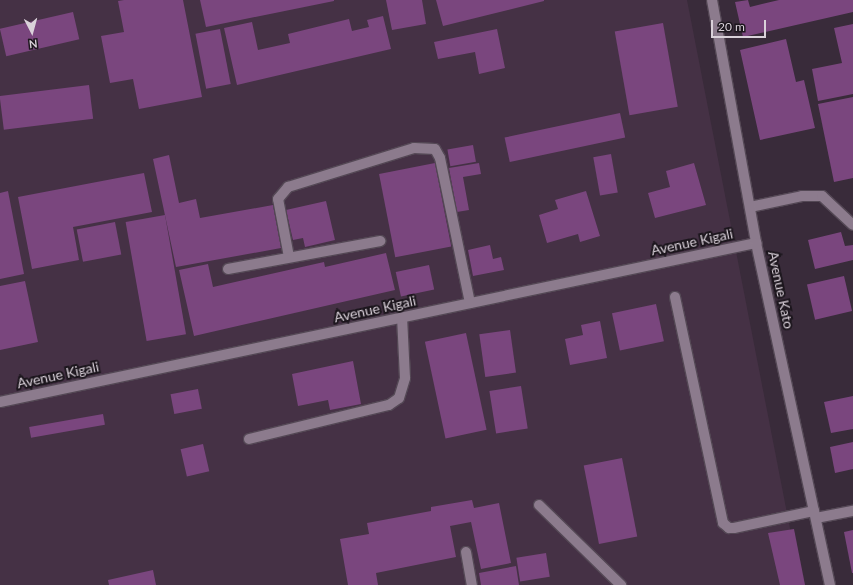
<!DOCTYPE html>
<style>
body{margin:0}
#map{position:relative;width:853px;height:585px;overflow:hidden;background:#392b3a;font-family:Lato,sans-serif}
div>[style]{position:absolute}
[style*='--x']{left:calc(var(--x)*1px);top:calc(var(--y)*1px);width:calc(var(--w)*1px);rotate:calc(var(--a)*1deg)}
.built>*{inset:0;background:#453145}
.building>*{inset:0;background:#7a467e;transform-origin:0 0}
.roads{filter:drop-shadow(1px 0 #544855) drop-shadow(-1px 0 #544855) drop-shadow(0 1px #544855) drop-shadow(0 -1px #544855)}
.service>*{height:10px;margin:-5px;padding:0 5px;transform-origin:5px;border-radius:5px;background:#8c7b8d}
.minor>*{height:10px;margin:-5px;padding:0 5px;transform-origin:5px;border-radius:5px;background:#8c7b8d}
.tertiary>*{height:10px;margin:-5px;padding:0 5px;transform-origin:5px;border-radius:5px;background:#8c7b8d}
span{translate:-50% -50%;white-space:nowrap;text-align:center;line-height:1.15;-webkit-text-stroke:4px #1c161d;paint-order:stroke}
.street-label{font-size:14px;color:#dad1da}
.north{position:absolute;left:12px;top:12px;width:40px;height:40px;-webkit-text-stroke:3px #1c161d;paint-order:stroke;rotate:174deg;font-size:11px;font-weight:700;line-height:16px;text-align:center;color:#dad1da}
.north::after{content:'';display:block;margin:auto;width:14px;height:18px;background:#dad1da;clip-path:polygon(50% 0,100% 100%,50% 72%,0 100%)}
.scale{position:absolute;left:711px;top:20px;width:55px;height:18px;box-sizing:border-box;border:2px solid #dad1da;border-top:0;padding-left:5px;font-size:12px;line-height:14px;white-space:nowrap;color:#dad1da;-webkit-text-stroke:3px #1c161d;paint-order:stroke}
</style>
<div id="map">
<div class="built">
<div style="clip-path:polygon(0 0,687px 0,801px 585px,0 585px)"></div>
</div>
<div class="building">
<div style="clip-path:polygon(124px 0,183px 0,202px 97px,139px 109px,133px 79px,110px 83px,101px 36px,124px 32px,118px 1px)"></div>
<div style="clip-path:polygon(200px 0,334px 0,334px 1px,206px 27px)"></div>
<div style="clip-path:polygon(386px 0,422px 0,426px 24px,392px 30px)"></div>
<div style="clip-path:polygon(436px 0,544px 0,544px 1px,443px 26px)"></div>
<div style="clip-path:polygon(748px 0,750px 7px,779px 0,853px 0,853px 12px,743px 37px,735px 2px)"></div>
<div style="left:73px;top:12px;width:28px;height:75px;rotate:77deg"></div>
<div style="clip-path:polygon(383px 16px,391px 49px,237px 85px,224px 28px,252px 22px,258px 50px,290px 43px,288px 34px,349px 19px,352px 31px,369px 27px,367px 20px)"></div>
<div style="left:663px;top:23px;width:85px;height:49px;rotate:80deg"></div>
<div style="clip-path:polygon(853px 24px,853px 94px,818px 101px,812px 69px,842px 63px,834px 28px)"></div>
<div style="left:220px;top:29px;width:56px;height:25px;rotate:79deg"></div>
<div style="clip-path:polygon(497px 29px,505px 68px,479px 74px,475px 52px,438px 59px,434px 42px)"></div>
<div style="clip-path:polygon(786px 39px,796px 82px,804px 80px,815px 128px,760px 140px,740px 50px)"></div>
<div style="left:89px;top:85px;width:34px;height:90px;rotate:83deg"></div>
<div style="clip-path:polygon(853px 97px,853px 178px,834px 182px,818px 104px)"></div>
<div style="left:620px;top:113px;width:25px;height:118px;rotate:78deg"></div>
<div style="left:473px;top:145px;width:17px;height:26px;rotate:80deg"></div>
<div style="left:611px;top:154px;width:39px;height:18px;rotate:80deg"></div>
<div style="clip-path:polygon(169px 155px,179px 203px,196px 199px,200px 218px,273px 205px,281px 248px,176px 267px,153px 159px)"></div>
<div style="left:435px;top:163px;width:85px;height:57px;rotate:79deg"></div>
<div style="clip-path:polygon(479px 163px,481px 174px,463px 177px,469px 210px,457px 212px,449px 168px)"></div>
<div style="clip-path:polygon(694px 163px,706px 205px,655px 218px,648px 193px,670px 187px,666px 171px)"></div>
<div style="clip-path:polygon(144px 173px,152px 212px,73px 227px,79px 260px,32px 269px,18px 197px)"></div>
<div style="clip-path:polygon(8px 191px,24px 274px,0 279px,0 193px)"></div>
<div style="clip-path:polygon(586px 191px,600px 236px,580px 242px,578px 234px,547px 243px,539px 215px,558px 209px,555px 200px)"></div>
<div style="clip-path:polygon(326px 201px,335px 240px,305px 247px,303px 238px,293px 240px,286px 210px)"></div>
<div style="left:165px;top:215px;width:121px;height:40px;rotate:80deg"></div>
<div style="left:115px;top:222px;width:33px;height:39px;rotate:79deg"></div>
<div style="clip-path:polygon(841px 232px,845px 246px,853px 245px,853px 260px,815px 269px,808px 240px)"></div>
<div style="clip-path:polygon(490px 245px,493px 259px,501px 257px,504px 270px,473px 276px,468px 250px)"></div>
<div style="clip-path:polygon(386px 253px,395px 290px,194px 336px,179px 270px,208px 264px,213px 287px,324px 262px,325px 267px)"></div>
<div style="left:429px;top:265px;width:25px;height:34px;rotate:78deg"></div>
<div style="left:844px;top:276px;width:36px;height:38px;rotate:77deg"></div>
<div style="clip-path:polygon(25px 281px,38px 342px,0 350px,0 286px)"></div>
<div style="left:656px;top:304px;width:38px;height:45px;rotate:78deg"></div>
<div style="clip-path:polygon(600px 321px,607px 358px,570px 365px,565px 339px,583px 335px,581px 325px)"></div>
<div style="left:510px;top:330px;width:43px;height:31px;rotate:82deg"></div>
<div style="left:466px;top:333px;width:99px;height:42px;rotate:78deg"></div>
<div style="clip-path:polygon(353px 361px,361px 404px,330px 410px,328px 400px,298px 406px,292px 374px)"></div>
<div style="left:521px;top:386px;width:43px;height:32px;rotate:81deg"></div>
<div style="left:198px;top:389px;width:20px;height:28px;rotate:79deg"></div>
<div style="clip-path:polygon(853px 396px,853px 429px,831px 433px,824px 402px)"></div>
<div style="left:103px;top:414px;width:11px;height:75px;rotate:80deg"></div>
<div style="clip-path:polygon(853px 442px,853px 469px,835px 473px,830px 447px)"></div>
<div style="left:203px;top:444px;width:28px;height:23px;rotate:77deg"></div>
<div style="left:622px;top:458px;width:80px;height:39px;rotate:79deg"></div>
<div style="clip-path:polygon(472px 500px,474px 508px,499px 503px,511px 563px,481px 569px,471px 522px,450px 526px,456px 557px,376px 573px,378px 585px,348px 585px,340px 539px,369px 534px,367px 523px,431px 511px,431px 507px)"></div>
<div style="clip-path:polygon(794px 529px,805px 585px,780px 585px,768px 533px)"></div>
<div style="clip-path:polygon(853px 530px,853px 573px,852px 573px,844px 532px)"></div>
<div style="left:546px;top:553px;width:24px;height:30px;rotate:81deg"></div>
<div style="clip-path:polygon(516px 566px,519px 585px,481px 585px,479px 573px)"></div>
<div style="clip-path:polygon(153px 570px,156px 585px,109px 585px,108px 580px)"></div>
</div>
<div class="roads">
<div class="service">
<div style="--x:750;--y:207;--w:53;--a:-11.9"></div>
<div style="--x:802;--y:196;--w:20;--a:0"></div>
<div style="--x:822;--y:196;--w:42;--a:43.1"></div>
<div style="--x:289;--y:257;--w:59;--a:-100.7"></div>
<div style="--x:278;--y:199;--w:16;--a:-50"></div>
<div style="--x:288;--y:187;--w:132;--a:-17.2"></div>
<div style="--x:414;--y:148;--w:21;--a:3"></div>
<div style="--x:435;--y:149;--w:10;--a:61"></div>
<div style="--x:440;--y:158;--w:148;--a:78.3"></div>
<div style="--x:228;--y:269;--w:155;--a:-10.4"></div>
<div style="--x:675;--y:297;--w:231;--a:78"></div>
<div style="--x:723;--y:523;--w:8;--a:40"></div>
<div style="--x:729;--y:528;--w:5;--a:0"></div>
<div style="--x:734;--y:528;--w:82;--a:-12"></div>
<div style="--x:249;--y:439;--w:144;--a:-13.7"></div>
<div style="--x:389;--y:405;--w:12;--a:-35"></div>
<div style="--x:399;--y:398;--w:21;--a:-73"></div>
<div style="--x:405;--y:378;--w:61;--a:-92.8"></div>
<div style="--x:539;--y:505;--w:115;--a:44.3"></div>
<div style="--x:816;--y:518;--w:38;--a:-11"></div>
<div style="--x:466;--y:552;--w:34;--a:80"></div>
</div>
<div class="minor">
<div style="--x:0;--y:402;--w:773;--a:-11.88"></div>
</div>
<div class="tertiary">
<div style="--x:712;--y:0;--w:247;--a:79.7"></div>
<div style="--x:756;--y:243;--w:350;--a:77.8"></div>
</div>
</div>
<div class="street-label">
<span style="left:692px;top:242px;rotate:-12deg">Avenue Kigali</span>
<span style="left:781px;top:290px;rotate:78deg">Avenue Kato</span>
<span style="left:375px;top:309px;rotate:-12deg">Avenue Kigali</span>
<span style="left:58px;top:375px;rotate:-12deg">Avenue Kigali</span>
</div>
<div class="north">N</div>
<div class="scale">20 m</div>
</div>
